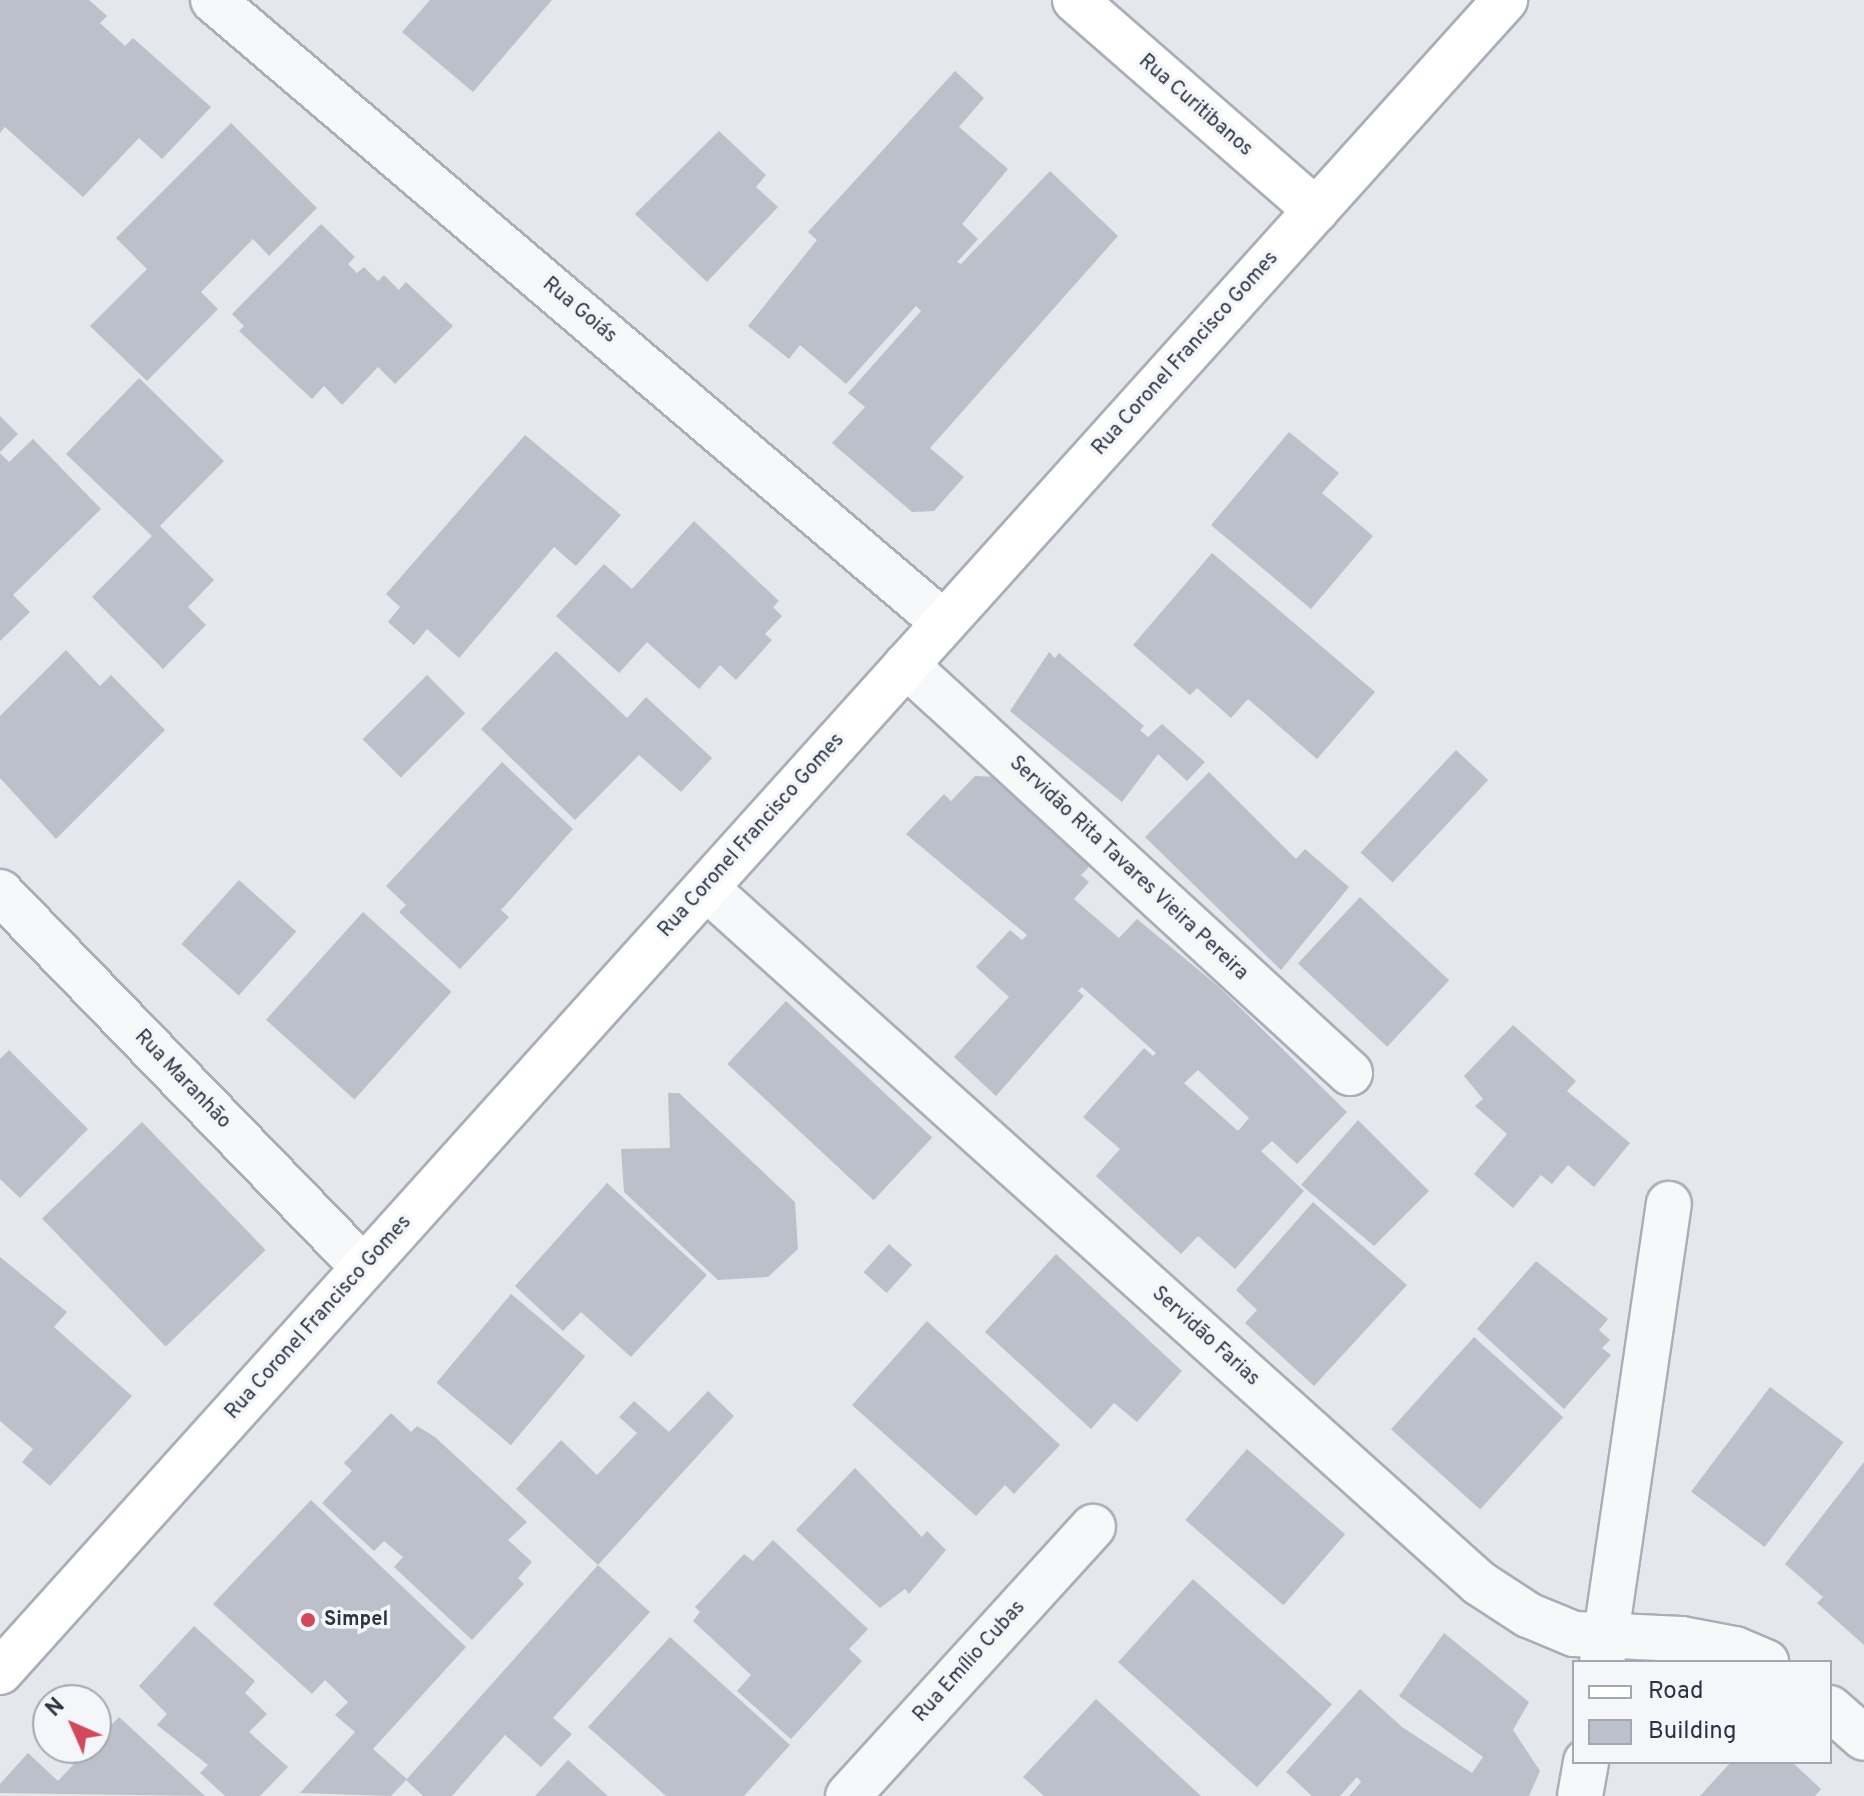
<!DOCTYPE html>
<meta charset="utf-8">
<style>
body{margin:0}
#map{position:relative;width:1864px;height:1796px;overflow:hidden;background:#e4e7ec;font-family:Overpass,sans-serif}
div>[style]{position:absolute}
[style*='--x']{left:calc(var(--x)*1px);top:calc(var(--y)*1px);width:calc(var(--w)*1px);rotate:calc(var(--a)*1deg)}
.building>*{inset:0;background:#bbc0ca;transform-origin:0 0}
.roads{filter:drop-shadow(2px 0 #a9aeb7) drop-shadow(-2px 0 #a9aeb7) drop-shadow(0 2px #a9aeb7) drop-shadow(0 -2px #a9aeb7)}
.street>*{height:44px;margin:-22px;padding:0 22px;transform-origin:22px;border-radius:22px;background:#f7f8fa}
.secondary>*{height:44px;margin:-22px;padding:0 22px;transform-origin:22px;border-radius:22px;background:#fff}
.dots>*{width:22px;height:22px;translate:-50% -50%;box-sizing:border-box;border:4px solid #f4f6f9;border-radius:50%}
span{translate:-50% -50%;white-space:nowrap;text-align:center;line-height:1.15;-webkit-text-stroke:7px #f4f6f9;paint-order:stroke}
.street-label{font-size:20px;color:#2b3445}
.poi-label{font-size:20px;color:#2b3445;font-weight:700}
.left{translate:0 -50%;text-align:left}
.legend{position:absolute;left:1572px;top:1660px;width:260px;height:104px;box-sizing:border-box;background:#f4f6f9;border:2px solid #a4a8b1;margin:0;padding:10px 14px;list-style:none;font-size:24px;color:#2b3445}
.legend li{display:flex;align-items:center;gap:16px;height:40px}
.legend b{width:40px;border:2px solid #a4a8b1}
.north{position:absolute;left:32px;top:1684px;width:80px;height:80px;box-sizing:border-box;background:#f4f6f9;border:2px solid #a4a8b1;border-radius:50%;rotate:315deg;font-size:22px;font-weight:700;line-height:32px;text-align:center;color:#2b3445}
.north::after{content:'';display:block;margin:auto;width:28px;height:36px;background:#d1495b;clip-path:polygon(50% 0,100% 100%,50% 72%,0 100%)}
</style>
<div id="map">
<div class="building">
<div style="clip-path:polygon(0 0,89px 0,107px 16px,100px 23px,125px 46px,133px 38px,211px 107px,162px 159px,139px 138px,83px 197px,5px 127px,0 133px)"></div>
<div style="clip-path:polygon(430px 0,552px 0,473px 92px,402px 32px)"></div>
<div style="clip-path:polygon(955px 71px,984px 98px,959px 127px,1008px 169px,962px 224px,978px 239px,957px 262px,961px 264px,1050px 171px,1118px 236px,930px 448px,964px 477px,934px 511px,912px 512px,832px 443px,865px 407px,848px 393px,921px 311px,916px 306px,846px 384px,800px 345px,789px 359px,748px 326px,817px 240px,808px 232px)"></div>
<div style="clip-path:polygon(231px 123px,317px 208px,269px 256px,253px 239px,201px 292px,218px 309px,147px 381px,90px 326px,147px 269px,116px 238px)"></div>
<div style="clip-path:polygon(719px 131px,766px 175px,756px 187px,778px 207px,707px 282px,635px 214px)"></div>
<div style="clip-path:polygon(321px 224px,355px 257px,348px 264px,357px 273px,364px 267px,378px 281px,384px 275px,399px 290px,406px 282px,453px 326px,395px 384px,378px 367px,342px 405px,324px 386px,312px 399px,239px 331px,244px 326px,232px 314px)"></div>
<div style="clip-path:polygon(139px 378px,224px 461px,160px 526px,214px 580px,188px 607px,206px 625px,163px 669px,92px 597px,152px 536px,66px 454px)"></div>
<div style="clip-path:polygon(0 416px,18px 434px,0 452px)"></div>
<div style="clip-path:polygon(1289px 432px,1339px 473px,1322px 493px,1373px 536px,1311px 609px,1211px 525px)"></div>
<div style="clip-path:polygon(525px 435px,621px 515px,576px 566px,554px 547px,459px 658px,427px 629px,414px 645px,388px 622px,400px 607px,386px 594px)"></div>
<div style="clip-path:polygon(33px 439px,101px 509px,13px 595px,30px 612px,0 641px,0 453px,9px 462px)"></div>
<div style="clip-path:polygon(694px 521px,779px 601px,773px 607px,782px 616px,765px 634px,772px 640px,736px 680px,720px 665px,699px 689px,647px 642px,619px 673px,556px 616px,604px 564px,632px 589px)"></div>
<div style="clip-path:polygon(1212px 553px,1375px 692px,1317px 759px,1248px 699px,1231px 718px,1197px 688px,1190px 695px,1133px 645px)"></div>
<div style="clip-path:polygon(66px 650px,100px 686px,111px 675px,165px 730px,56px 839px,0 778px,0 716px)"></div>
<div style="clip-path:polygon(556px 651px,627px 718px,646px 697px,712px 758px,681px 792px,639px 755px,575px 820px,481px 729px)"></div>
<div style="clip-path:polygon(1049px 652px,1055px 658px,1059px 653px,1144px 726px,1140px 730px,1148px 737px,1162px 724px,1205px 762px,1187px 781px,1158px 754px,1122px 802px,1010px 711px)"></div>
<div style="left:427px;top:675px;width:54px;height:91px;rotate:45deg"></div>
<div style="left:1456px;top:750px;width:44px;height:140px;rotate:43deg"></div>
<div style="clip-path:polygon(502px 762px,573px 829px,501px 910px,509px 917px,460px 969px,399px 912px,406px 905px,386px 886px)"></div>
<div style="clip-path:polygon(1209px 772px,1296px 859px,1305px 849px,1349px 887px,1281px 970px,1145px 837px)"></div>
<div style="clip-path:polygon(evenodd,975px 776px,999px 777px,1091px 865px,1081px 875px,1089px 882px,1074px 899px,1119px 938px,1137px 919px,1218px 986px,1347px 1112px,1297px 1164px,1272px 1141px,1261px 1151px,1304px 1191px,1235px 1269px,1198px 1236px,1181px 1254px,1096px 1176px,1120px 1149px,1083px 1117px,1144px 1048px,1153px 1056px,1156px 1053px,1082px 987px,1078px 991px,1084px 996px,996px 1096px,954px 1057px,1009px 997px,976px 967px,1010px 930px,1022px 940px,1027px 935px,906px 834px,944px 794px,951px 801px,975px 776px,1198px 1070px,1249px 1118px,1238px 1131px,1184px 1083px,1198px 1070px)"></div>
<div style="left:239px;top:880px;width:77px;height:86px;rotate:42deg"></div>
<div style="left:1360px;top:897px;width:122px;height:91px;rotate:43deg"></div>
<div style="left:363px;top:912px;width:119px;height:145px;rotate:42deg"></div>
<div style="left:786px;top:1001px;width:200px;height:86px;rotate:43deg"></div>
<div style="clip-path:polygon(1513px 1025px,1576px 1081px,1567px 1091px,1630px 1143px,1594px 1187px,1568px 1165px,1552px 1184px,1541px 1175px,1513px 1208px,1474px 1174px,1507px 1134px,1475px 1106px,1483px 1099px,1464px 1076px)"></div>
<div style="clip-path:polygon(9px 1050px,88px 1129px,20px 1198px,0 1179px,0 1059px)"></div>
<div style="clip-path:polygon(668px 1093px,679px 1093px,795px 1202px,798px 1249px,768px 1277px,718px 1280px,624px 1192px,621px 1149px,670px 1148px)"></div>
<div style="clip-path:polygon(1358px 1120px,1429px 1191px,1374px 1246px,1301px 1185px)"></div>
<div style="left:142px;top:1122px;width:178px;height:139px;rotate:46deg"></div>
<div style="clip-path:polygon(607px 1183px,707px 1275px,631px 1357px,581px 1312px,563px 1331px,515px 1286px)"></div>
<div style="clip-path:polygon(1313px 1202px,1407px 1285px,1314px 1386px,1245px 1323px,1257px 1310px,1236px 1290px)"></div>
<div style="left:889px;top:1244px;width:31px;height:38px;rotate:42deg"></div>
<div style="clip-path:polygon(1056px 1254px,1182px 1371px,1137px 1422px,1114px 1403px,1091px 1429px,985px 1332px)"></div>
<div style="clip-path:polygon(0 1257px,67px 1312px,54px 1327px,132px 1396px,50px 1486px,22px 1462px,33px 1449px,0 1421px)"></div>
<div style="clip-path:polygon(1536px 1261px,1608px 1319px,1599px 1330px,1610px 1340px,1602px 1348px,1611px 1355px,1564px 1409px,1477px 1329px)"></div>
<div style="left:511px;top:1294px;width:97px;height:116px;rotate:40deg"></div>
<div style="clip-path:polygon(927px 1321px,1060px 1445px,1014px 1494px,1005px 1485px,976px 1516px,852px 1405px)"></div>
<div style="left:1474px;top:1337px;width:120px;height:124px;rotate:42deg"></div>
<div style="left:1770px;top:1387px;width:92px;height:131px;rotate:37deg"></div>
<div style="clip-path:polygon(708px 1391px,734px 1416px,598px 1565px,650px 1612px,553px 1718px,572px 1734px,541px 1767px,505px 1735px,452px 1796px,423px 1796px,406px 1780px,598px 1565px,516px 1489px,561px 1440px,597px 1475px,637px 1433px,619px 1417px,634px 1401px,669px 1432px)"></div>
<div style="clip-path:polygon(391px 1413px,411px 1432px,417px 1426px,435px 1437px,527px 1522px,508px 1540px,532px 1562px,518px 1578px,524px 1584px,472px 1640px,394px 1567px,403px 1557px,384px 1541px,374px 1551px,322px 1503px,352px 1471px,344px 1463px)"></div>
<div style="left:1247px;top:1449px;width:130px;height:94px;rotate:41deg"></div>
<div style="clip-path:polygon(1864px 1462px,1864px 1645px,1817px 1603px,1823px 1597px,1785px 1564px)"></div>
<div style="clip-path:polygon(855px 1468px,922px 1537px,927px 1531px,946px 1550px,909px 1594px,905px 1589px,880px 1608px,796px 1530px)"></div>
<div style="clip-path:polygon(311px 1500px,466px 1647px,373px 1749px,407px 1779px,391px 1796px,300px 1793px,355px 1732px,335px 1715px,348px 1702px,325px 1680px,312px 1694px,213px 1604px)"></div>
<div style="clip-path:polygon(773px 1540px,868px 1629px,849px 1649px,862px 1661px,791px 1739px,737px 1691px,751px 1675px,693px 1621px,700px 1612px,695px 1607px,744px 1554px,753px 1561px)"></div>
<div style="left:1193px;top:1579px;width:187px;height:112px;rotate:42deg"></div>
<div style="clip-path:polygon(194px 1626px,255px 1681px,245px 1693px,267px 1714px,249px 1732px,288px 1767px,260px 1796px,225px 1796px,200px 1773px,208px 1765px,157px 1725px,167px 1714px,139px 1686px)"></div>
<div style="clip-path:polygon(1444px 1633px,1529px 1702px,1513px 1730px,1540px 1771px,1529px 1796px,1349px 1796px,1361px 1782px,1357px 1777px,1340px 1796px,1312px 1796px,1286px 1772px,1360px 1689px,1402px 1727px,1472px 1773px,1483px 1757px,1399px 1696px)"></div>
<div style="clip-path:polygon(670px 1637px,790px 1745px,744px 1796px,666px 1796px,588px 1727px)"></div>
<div style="clip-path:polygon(1096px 1699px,1201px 1796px,1044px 1796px,1023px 1777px)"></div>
<div style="clip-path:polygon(119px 1717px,205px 1796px,0 1793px,0 1784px,28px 1753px,58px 1781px,89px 1748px,96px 1748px,96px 1741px)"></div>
<div style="clip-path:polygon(568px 1760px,608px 1796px,535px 1796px)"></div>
<div style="clip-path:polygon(1731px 1762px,1792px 1762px,1821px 1789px,1815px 1796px,1700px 1796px)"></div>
</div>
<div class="roads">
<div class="street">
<div style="--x:213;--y:0;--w:960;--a:40.44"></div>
<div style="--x:906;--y:665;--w:603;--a:42.58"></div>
<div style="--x:706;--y:888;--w:1039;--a:41.96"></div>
<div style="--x:1479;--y:1583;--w:59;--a:33.1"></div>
<div style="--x:1528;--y:1615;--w:50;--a:22.4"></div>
<div style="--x:1574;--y:1634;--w:107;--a:2.7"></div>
<div style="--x:1681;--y:1639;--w:55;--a:10.5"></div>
<div style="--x:1735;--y:1649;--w:34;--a:23"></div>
<div style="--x:0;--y:892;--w:523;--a:45.93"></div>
<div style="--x:1602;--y:1662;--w:463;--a:-81.7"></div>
<div style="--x:1830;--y:1708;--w:45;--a:41.4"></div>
<div style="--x:848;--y:1796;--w:364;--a:-47.7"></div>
<div style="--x:1580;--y:1796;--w:35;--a:-80"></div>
</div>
<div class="secondary">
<div style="--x:1075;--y:0;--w:320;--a:41.1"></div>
<div style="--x:0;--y:1672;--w:2250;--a:-48.01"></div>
</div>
</div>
<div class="dots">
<div style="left:308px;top:1620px;background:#d1495b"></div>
</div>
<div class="street-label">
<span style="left:1195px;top:106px;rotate:41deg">Rua Curitibanos</span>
<span style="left:579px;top:311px;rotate:40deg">Rua Goiás</span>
<span style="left:1186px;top:354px;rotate:-48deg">Rua Coronel Francisco Gomes</span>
<span style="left:752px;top:836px;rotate:-48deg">Rua Coronel Francisco Gomes</span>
<span style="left:1128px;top:869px;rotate:43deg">Servidão Rita Tavares Vieira Pereira</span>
<span style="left:182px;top:1080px;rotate:46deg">Rua Maranhão</span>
<span style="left:319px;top:1318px;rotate:-48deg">Rua Coronel Francisco Gomes</span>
<span style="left:1205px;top:1337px;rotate:42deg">Servidão Farias</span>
<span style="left:970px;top:1662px;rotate:-48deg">Rua Emílio Cubas</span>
</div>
<div class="poi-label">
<span class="left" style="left:324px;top:1620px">Simpel</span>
</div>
<ul class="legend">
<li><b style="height:10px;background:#fff"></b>Road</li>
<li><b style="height:22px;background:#bbc0ca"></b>Building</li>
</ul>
<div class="north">N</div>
</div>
